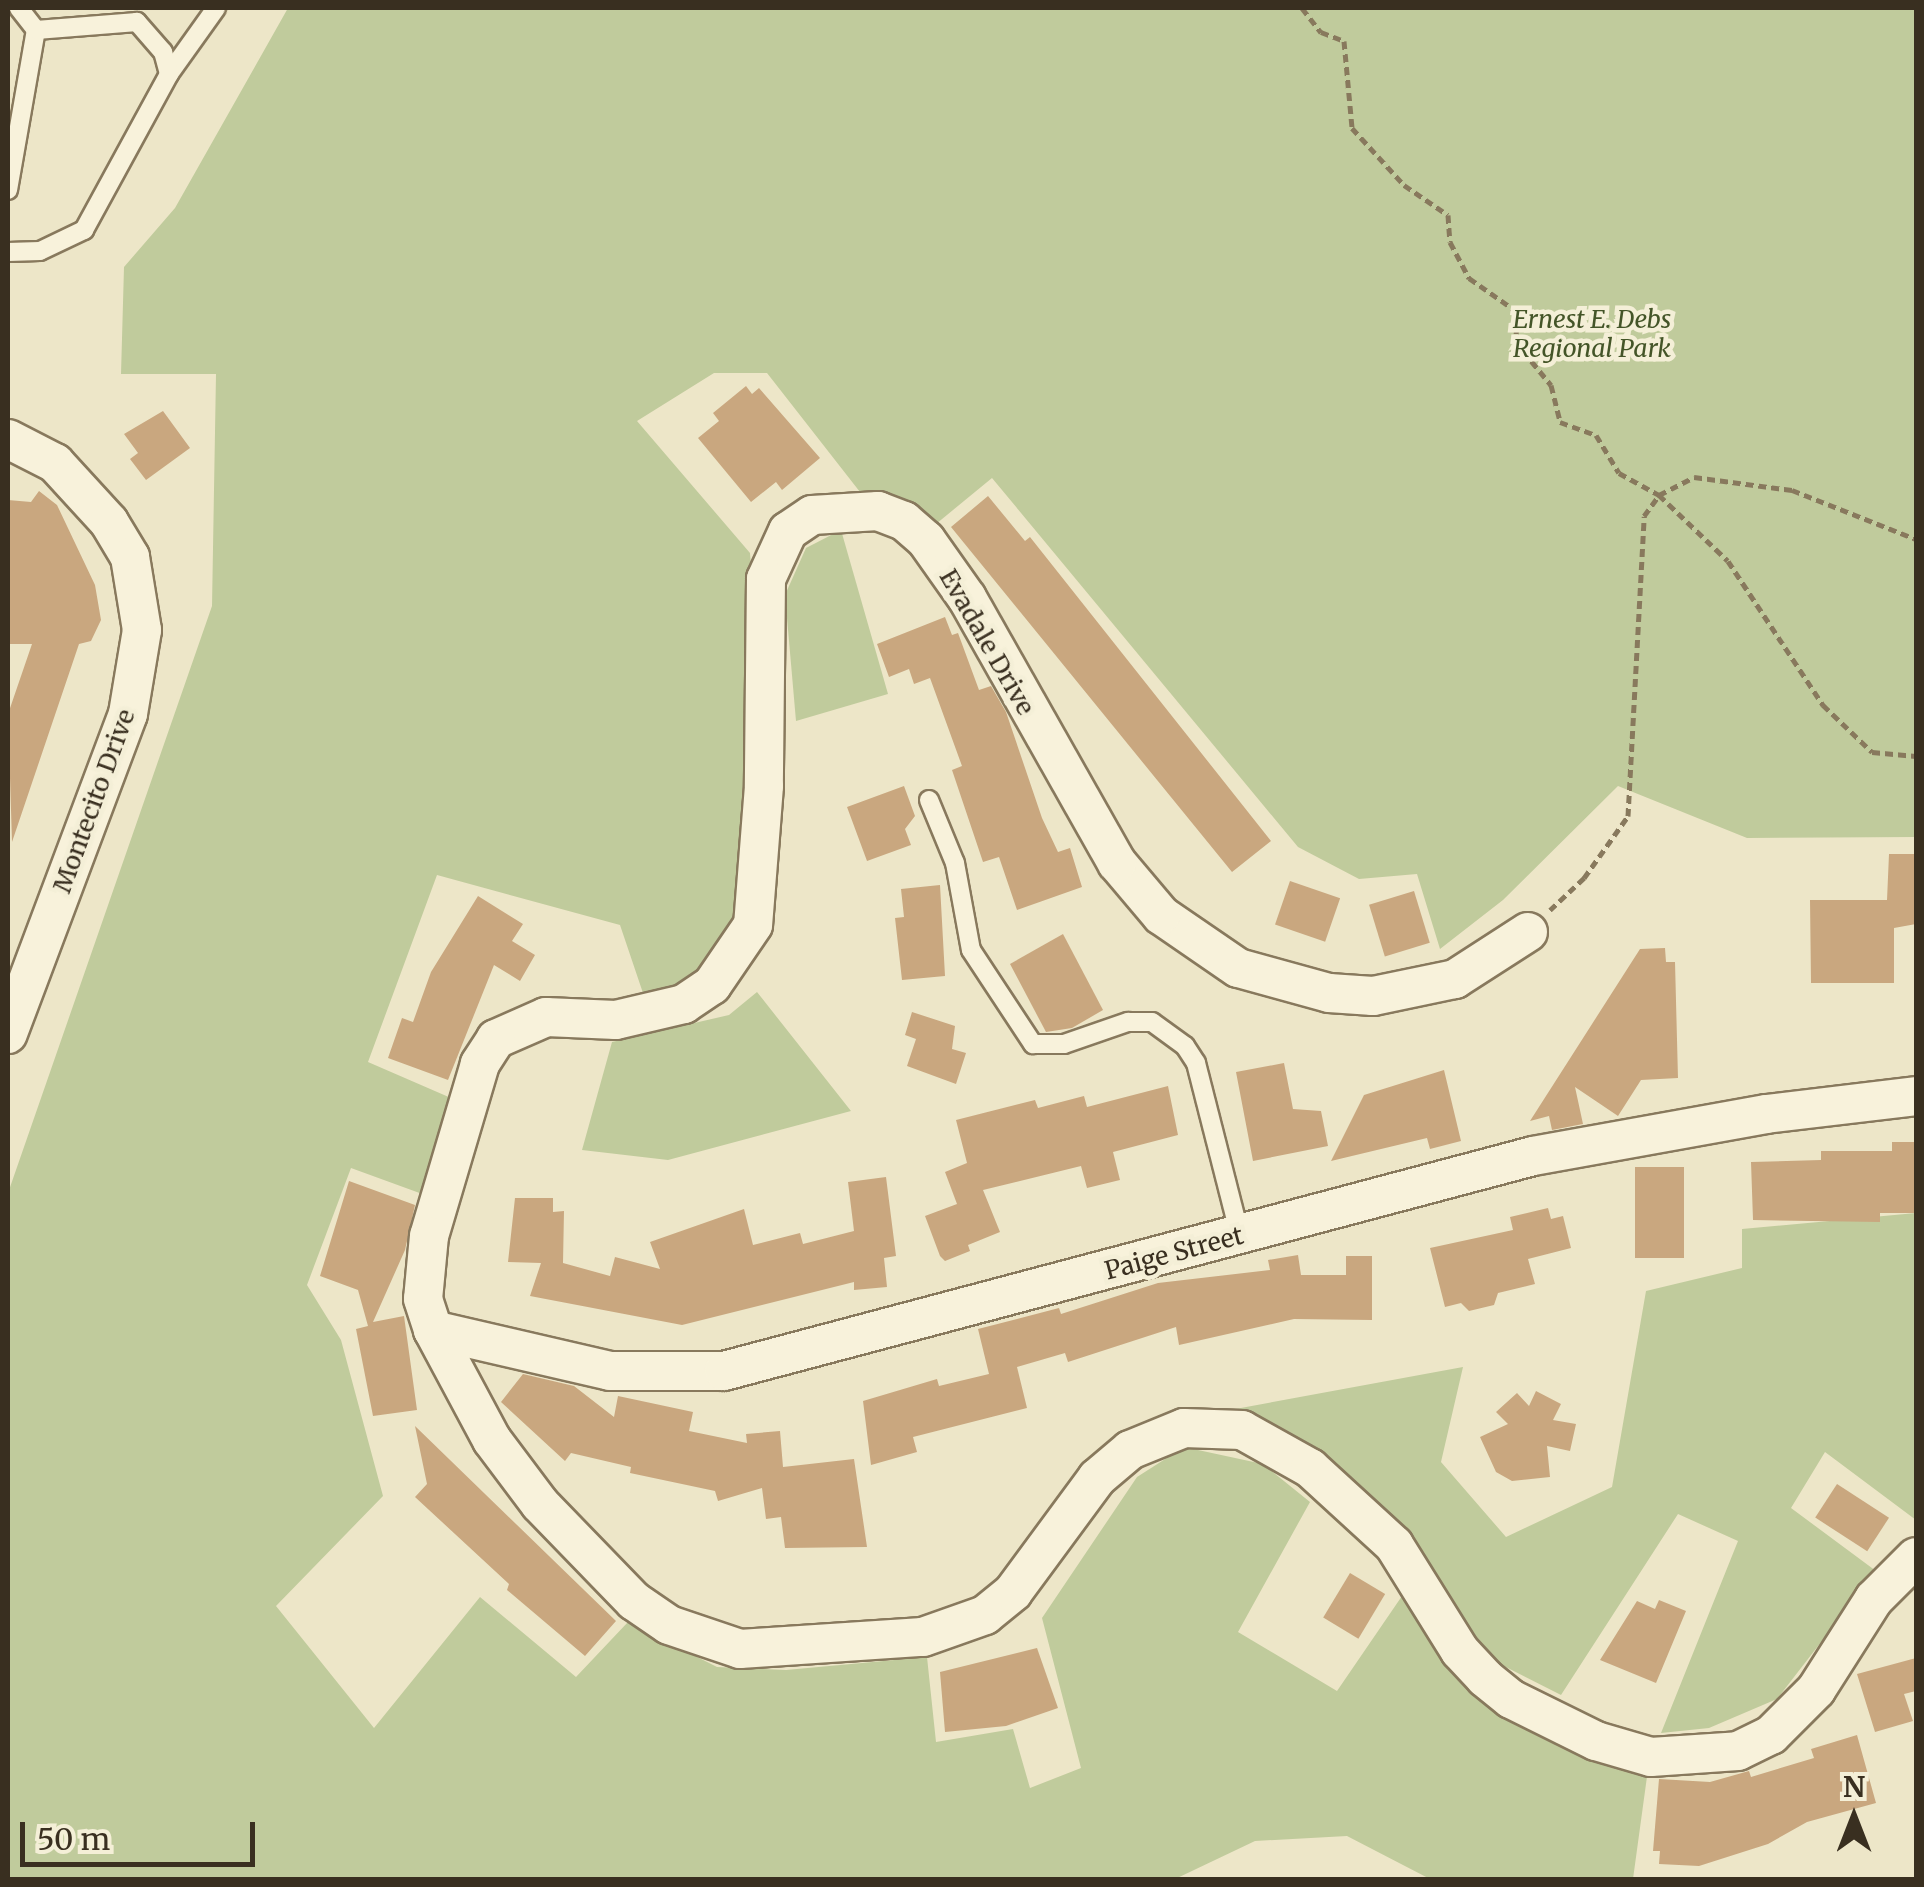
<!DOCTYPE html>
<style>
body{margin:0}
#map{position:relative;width:1924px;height:1887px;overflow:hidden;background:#ede6c8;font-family:Merriweather,serif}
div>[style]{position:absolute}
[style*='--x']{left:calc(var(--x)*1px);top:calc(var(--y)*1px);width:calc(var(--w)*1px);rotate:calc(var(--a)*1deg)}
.green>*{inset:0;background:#c0cb9c}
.building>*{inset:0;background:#c9a77f;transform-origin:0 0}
.path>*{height:5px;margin-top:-2.5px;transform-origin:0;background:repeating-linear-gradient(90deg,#88795d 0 8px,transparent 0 13px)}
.roads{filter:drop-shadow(2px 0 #88795d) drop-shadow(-2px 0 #88795d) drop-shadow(0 2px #88795d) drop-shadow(0 -2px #88795d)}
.lane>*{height:18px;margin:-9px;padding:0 9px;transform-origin:9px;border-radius:9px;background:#f8f2db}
.street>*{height:38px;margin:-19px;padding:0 19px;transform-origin:19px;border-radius:19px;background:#f8f2db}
span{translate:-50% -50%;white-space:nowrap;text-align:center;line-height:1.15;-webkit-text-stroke:9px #f4efd7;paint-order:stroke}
.park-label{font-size:25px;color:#445528;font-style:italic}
.street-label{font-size:25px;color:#392f20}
.frame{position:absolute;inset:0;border:10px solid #392f20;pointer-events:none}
.north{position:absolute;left:1804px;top:1767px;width:100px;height:100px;-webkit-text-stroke:8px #f4efd7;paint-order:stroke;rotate:0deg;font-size:28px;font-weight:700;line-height:40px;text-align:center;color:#392f20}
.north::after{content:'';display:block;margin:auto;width:35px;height:45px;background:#392f20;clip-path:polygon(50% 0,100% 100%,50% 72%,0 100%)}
.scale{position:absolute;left:20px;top:1822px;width:235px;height:45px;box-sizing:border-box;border:5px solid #392f20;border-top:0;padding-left:12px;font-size:30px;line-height:35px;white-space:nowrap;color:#392f20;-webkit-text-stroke:8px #f4efd7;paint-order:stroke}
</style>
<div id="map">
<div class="green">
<div style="clip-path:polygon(288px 8px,1916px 8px,1916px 837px,1747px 838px,1618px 786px,1503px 900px,1440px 949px,1417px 874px,1359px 879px,1298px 847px,992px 478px,936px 524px,860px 492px,767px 373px,714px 373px,637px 421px,750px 553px,757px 634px,739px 937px,706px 977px,645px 999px,620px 925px,437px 875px,368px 1062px,451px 1098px,436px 1199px,351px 1168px,307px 1285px,341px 1340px,383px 1496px,276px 1606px,374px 1728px,480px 1597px,576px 1677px,628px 1622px,717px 1667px,786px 1670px,927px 1657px,936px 1742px,1013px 1729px,1030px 1788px,1081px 1768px,1042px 1618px,1137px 1477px,1184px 1447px,1263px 1464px,1310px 1502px,1238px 1632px,1337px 1691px,1402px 1596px,1445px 1665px,1503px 1713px,1649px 1762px,1633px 1879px,1430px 1879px,1347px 1836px,1255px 1841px,1173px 1880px,8px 1879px,8px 1193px,212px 606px,216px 374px,121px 374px,124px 267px,175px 208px)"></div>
<div style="clip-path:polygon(841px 530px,888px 694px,796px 721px,785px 595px,806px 548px)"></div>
<div style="clip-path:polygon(757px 992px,851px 1111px,668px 1160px,582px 1150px,612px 1042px,729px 1015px)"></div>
<div style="clip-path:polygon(1916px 1213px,1916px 1520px,1825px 1452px,1791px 1508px,1876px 1571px,1777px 1699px,1709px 1728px,1661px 1733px,1738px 1541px,1678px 1514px,1561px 1695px,1496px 1662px,1445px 1596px,1311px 1453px,1230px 1410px,1463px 1367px,1441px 1462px,1506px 1537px,1612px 1487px,1646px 1291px,1742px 1268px,1742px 1229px)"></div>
</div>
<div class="building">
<div style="clip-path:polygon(746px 386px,752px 394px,759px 388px,820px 458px,782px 490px,776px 482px,751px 502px,698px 438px,719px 421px,713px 413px)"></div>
<div style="clip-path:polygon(163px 411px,190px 448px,146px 480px,130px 459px,138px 453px,124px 434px)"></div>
<div style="clip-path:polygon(39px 491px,57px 505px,95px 585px,101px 620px,91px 641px,79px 644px,12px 842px,8px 714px,32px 644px,8px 644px,8px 500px,31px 502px)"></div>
<div style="clip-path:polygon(988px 496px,1025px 541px,1030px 537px,1271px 841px,1232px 872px,951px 527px)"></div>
<div style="clip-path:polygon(945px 617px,952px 635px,958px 633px,979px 690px,991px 686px,1006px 712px,1042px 818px,1058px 852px,1070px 848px,1082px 887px,1017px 910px,999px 857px,983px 862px,952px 770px,962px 766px,930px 678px,914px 684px,909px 669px,889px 677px,877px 644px)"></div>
<div style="clip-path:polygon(904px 786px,915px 816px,905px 829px,911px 845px,867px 861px,847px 807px)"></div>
<div style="clip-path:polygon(1889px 854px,1916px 854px,1916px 924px,1894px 928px,1894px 983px,1811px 983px,1810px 900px,1887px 900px)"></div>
<div style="left:1290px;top:881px;width:53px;height:46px;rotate:19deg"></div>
<div style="clip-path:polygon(940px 885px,945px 976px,902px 980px,895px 918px,904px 917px,901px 889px)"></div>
<div style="left:1414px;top:891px;width:54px;height:47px;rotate:73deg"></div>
<div style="clip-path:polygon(478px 896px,523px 924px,512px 941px,535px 955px,520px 981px,494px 965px,448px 1080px,388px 1058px,402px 1018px,413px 1022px,431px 972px)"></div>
<div style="clip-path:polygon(1063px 934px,1103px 1010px,1072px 1028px,1046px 1032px,1010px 964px)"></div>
<div style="clip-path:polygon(1665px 948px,1666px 962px,1675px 962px,1678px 1078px,1641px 1080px,1618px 1116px,1575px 1087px,1583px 1124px,1552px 1130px,1549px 1116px,1530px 1121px,1640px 949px)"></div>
<div style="clip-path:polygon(912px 1012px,955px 1026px,952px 1049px,966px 1053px,956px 1084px,907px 1066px,916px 1039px,905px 1035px)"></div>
<div style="clip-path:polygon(1284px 1063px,1293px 1109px,1321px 1111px,1328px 1146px,1253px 1161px,1236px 1072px)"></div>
<div style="clip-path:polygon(1444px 1070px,1461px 1141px,1430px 1149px,1427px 1138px,1331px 1161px,1364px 1095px)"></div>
<div style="clip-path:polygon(1168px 1086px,1178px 1135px,1113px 1152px,1120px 1180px,1087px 1188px,1081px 1166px,983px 1190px,1000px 1232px,968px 1245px,970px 1251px,945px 1261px,940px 1256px,925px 1216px,957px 1204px,945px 1172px,967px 1163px,956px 1120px,1035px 1100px,1038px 1108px,1084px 1096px,1087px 1107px)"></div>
<div style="clip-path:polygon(1892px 1142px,1916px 1142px,1916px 1213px,1880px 1213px,1880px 1222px,1753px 1220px,1751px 1162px,1821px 1160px,1821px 1151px,1892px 1151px)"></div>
<div style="left:1635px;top:1167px;width:49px;height:91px"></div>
<div style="clip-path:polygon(886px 1177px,896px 1256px,884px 1258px,887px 1287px,854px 1290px,854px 1282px,682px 1325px,530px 1296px,541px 1263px,508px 1262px,515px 1198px,553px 1198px,553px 1212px,564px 1211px,563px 1263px,610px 1276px,615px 1257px,660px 1269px,650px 1242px,744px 1209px,753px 1245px,800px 1233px,803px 1244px,854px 1231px,848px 1182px)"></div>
<div style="clip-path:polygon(349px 1181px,415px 1205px,405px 1250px,373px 1322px,404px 1316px,417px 1410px,373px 1416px,356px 1329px,368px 1326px,358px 1290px,320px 1276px)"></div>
<div style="clip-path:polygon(1548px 1208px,1551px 1219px,1563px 1216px,1571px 1248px,1528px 1259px,1535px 1284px,1498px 1293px,1494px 1305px,1469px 1311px,1461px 1303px,1445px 1307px,1430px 1248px,1513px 1230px,1510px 1217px)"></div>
<div style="clip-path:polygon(1298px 1255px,1301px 1275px,1346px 1275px,1346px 1256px,1372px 1256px,1372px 1320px,1294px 1319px,1179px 1345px,1176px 1327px,1068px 1362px,1065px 1353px,1017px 1367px,1027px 1408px,913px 1437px,917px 1452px,871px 1465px,863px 1401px,937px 1379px,939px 1386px,989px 1374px,978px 1329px,1059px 1308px,1061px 1314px,1158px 1283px,1270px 1270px,1268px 1260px)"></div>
<div style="clip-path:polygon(523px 1374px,574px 1386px,614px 1417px,618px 1396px,693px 1412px,689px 1431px,747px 1443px,746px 1434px,780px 1431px,783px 1467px,854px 1459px,867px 1547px,785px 1548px,781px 1517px,766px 1519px,762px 1488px,718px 1501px,715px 1491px,630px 1473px,631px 1467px,571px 1453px,565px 1461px,501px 1402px)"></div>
<div style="clip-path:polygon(1536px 1391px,1561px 1404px,1553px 1420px,1576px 1424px,1570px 1451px,1547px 1446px,1550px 1477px,1512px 1481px,1496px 1472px,1480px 1437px,1508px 1424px,1496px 1412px,1517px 1393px,1529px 1406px)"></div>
<div style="clip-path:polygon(415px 1426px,616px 1621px,585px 1656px,507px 1590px,509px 1584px,415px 1497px,427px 1484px)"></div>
<div style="left:1837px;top:1484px;width:62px;height:40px;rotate:33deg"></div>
<div style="left:1350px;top:1573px;width:41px;height:52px;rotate:31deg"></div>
<div style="clip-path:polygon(1659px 1600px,1686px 1611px,1656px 1683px,1600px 1660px,1637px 1601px,1655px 1609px)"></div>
<div style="clip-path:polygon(1037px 1648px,1058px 1708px,1006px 1726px,945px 1732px,940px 1672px)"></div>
<div style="clip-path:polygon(1916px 1658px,1916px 1691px,1904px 1694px,1913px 1721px,1875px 1732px,1857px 1674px)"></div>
<div style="clip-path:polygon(1857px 1735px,1876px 1803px,1807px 1822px,1768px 1844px,1699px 1866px,1659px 1864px,1660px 1851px,1653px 1851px,1659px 1779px,1710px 1782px,1749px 1771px,1751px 1777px,1814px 1758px,1811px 1749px)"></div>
</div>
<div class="path">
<div style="--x:1302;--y:8;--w:31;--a:52"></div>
<div style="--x:1321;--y:32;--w:25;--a:21"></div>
<div style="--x:1344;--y:41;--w:87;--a:84.7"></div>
<div style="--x:1352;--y:128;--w:77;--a:47.6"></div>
<div style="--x:1404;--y:185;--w:53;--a:34.3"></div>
<div style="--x:1448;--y:215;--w:27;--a:86"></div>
<div style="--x:1450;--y:242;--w:41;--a:62.2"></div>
<div style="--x:1469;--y:278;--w:61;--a:35"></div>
<div style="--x:1519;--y:313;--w:28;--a:98"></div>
<div style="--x:1515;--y:341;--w:57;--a:50.7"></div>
<div style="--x:1551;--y:385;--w:38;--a:76"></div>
<div style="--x:1560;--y:422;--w:38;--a:20"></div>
<div style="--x:1596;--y:435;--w:44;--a:58.8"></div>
<div style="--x:1619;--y:473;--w:46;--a:28.8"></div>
<div style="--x:1659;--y:495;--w:95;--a:43.7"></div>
<div style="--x:1728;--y:561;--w:173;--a:56.6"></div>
<div style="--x:1823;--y:705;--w:68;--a:43.8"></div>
<div style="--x:1872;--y:752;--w:44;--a:5.2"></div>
<div style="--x:1550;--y:910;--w:47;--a:-43.3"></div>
<div style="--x:1584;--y:878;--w:76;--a:-54.6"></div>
<div style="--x:1628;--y:816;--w:300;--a:-86.9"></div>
<div style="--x:1644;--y:516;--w:26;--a:-54"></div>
<div style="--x:1659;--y:495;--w:39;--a:-27"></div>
<div style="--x:1694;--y:477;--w:99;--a:7.6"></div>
<div style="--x:1792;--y:490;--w:133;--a:21.6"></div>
</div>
<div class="roads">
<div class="lane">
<div style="--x:169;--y:74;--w:81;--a:-54.5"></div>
<div style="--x:8;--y:190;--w:162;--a:-80.1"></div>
<div style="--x:36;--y:30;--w:28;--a:-128"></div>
<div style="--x:8;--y:252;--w:32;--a:-2"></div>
<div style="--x:40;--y:251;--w:49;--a:-25.5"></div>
<div style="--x:84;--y:230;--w:178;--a:-61.4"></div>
<div style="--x:169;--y:74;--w:23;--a:-105"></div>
<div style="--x:163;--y:52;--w:40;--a:-131"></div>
<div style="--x:137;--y:22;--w:101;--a:175.5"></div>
<div style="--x:929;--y:800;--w:68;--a:67.6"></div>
<div style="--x:955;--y:863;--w:88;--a:79.6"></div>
<div style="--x:971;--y:950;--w:113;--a:56.6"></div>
<div style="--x:1033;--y:1044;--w:31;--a:0"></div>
<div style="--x:1064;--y:1044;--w:68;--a:-19"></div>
<div style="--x:1128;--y:1022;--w:24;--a:0"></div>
<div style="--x:1152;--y:1022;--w:41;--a:36"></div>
<div style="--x:1185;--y:1046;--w:20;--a:57"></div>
<div style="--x:1196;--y:1063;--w:178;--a:75.7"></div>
</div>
<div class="street">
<div style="--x:8;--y:439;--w:53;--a:27.1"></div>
<div style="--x:55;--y:463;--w:80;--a:47.5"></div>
<div style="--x:109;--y:522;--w:41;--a:59"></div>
<div style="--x:130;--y:557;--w:74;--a:80.7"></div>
<div style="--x:142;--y:630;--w:85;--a:99.5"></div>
<div style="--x:128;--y:714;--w:342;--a:110.6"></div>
<div style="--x:1528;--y:932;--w:87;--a:147.2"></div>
<div style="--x:1455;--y:979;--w:84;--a:168.3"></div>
<div style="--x:1373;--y:996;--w:44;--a:-176.1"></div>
<div style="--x:1329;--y:993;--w:94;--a:-164.6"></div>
<div style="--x:1238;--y:968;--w:93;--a:-145.5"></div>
<div style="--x:1161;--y:915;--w:68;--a:-130.2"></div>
<div style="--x:1117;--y:863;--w:305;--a:-119.5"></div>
<div style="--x:967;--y:598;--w:71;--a:-125.3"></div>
<div style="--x:926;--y:540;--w:29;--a:-139"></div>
<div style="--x:904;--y:521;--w:28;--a:-159"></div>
<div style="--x:878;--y:511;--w:66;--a:176.5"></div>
<div style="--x:812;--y:515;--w:29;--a:146"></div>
<div style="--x:788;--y:531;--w:53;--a:114.6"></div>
<div style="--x:766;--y:579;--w:207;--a:90.6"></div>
<div style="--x:764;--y:786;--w:139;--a:94.5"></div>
<div style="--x:753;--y:925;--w:73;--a:124.3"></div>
<div style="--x:712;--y:985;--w:34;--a:146"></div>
<div style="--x:684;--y:1004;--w:70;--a:166.8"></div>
<div style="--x:616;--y:1020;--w:70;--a:-177.5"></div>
<div style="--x:546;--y:1017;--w:55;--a:156.3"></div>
<div style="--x:496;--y:1039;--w:30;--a:123"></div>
<div style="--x:480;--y:1064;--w:179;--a:106.5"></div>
<div style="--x:429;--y:1236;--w:63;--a:95.4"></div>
<div style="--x:423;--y:1299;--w:33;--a:72"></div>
<div style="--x:433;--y:1330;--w:125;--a:61.8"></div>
<div style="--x:492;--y:1440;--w:80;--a:53.1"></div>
<div style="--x:540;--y:1504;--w:135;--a:45.9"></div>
<div style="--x:634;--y:1601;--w:42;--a:34.4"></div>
<div style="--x:669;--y:1625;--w:75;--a:18.7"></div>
<div style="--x:740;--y:1649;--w:183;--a:-3.8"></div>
<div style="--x:923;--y:1637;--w:66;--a:-19.5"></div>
<div style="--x:985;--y:1615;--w:36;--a:-39"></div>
<div style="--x:1013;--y:1592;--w:142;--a:-53.6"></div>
<div style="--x:1097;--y:1478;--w:43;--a:-40.3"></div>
<div style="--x:1130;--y:1450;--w:58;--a:-22.2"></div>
<div style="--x:1184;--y:1428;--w:58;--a:2"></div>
<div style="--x:1242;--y:1430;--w:78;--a:29.2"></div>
<div style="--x:1310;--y:1468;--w:114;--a:42.5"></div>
<div style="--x:1394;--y:1545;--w:125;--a:58.1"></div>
<div style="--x:1460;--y:1651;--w:37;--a:47"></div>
<div style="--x:1485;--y:1678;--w:33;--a:39"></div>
<div style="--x:1511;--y:1699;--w:95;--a:26.3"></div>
<div style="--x:1596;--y:1741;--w:57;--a:16.2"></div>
<div style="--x:1651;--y:1757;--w:87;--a:-3.9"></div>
<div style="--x:1738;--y:1751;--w:37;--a:-26"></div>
<div style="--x:1771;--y:1735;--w:64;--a:-45"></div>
<div style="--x:1816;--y:1690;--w:108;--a:-57.5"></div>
<div style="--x:1874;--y:1599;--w:59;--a:-45"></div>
<div style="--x:433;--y:1330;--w:182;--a:13"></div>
<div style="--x:610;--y:1371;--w:114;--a:0"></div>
<div style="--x:724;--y:1371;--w:837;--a:-14.88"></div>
<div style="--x:1533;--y:1156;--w:237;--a:-10.2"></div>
<div style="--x:1766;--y:1114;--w:151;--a:-6.8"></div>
</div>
</div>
<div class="park-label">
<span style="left:1592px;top:334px">Ernest E. Debs<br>Regional Park</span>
</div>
<div class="street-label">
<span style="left:987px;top:642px;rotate:60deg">Evadale Drive</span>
<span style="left:94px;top:801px;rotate:-70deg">Montecito Drive</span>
<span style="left:1174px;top:1253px;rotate:-15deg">Paige Street</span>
</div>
<div class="frame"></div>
<div class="north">N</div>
<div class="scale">50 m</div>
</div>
